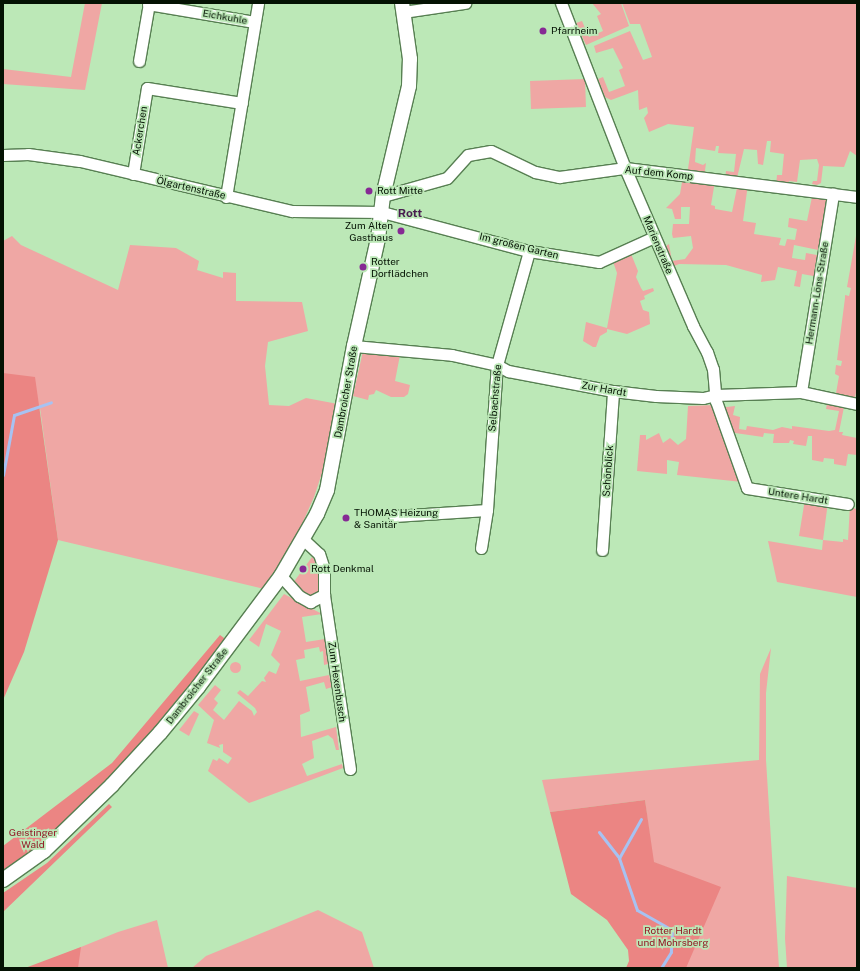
<!DOCTYPE html>
<meta charset="utf-8">
<style>
body{margin:0}
#map{position:relative;width:860px;height:971px;overflow:hidden;background:#bce8b7;font-family:"Public Sans",sans-serif}
div>[style]{position:absolute}
[style*='--x']{left:calc(var(--x)*1px);top:calc(var(--y)*1px);width:calc(var(--w)*1px);rotate:calc(var(--a)*1deg)}
.green>*{inset:0;background:#efa7a4;transform-origin:0 0}
.round{border-radius:50%}
.forest>*{inset:0;background:#eb8583}
.stream>*{height:3px;margin:-1.5px;padding:0 1.5px;transform-origin:1.5px;border-radius:1.5px;background:#a7c2f2}
.roads{filter:drop-shadow(1px 0 #577f52) drop-shadow(-1px 0 #577f52) drop-shadow(0 1px #577f52) drop-shadow(0 -1px #577f52)}
.minor>*{height:11px;margin:-5.5px;padding:0 5.5px;transform-origin:5.5px;border-radius:5.5px;background:#fff}
.tertiary>*{height:14px;margin:-7px;padding:0 7px;transform-origin:7px;border-radius:7px;background:#fff}
.dots>*{width:11px;height:11px;translate:-50% -50%;box-sizing:border-box;border:2px solid #bce8b7;border-radius:50%}
span{translate:-50% -50%;white-space:nowrap;text-align:center;line-height:1.15;-webkit-text-stroke:3.5px #bce8b7;paint-order:stroke}
.street-label{font-size:10px;color:#041203}
.poi-label{font-size:10px;color:#041203}
.left{translate:0 -50%;text-align:left}
.right{translate:-100% -50%;text-align:right}
.park-label{font-size:10px;color:#921825}
.quarter-label{font-size:12px;color:#481c4f;font-weight:700}
.frame{position:absolute;inset:0;border:4px solid #041203;pointer-events:none}
</style>
<div id="map">
<div class="green">
<div style="clip-path:polygon(85px 3px,102px 3px,85px 90px,3px 84px,3px 69px,71px 77px)"></div>
<div style="clip-path:polygon(592px 3px,621px 3px,629px 26px,586px 45px,576px 23px,582px 21px,589px 37px,603px 31px,597px 16px,601px 14px)"></div>
<div style="clip-path:polygon(622px 3px,857px 3px,857px 156px,850px 151px,844px 167px,823px 166px,821px 183px,817px 185px,812px 184px,813px 181px,817px 181px,819px 165px,817px 159px,800px 160px,797px 182px,789px 181px,787px 188px,776px 186px,777px 175px,782px 175px,784px 154px,770px 152px,771px 141px,767px 141px,763px 165px,758px 164px,757px 150px,744px 149px,736px 182px,725px 181px,726px 171px,734px 172px,736px 154px,718px 153px,719px 146px,716px 146px,715px 151px,696px 148px,695px 162px,703px 165px,706px 163px,704px 178px,687px 176px,694px 127px,668px 124px,649px 132px,644px 118px,648px 113px,647px 107px,639px 110px,638px 90px,611px 100px,605px 97px,598px 79px,603px 77px,609px 92px,625px 86px,619px 70px,623px 68px,613px 48px,596px 53px,594px 46px,630px 31px,643px 60px,652px 57px,640px 24px,630px 24px)"></div>
<div style="left:585px;top:79px;width:28px;height:55px;rotate:88deg"></div>
<div style="clip-path:polygon(683px 176px,715px 181px,711px 205px,715px 206px,715px 209px,732px 212px,738px 183px,748px 184px,743px 221px,756px 223px,754px 234px,781px 238px,779px 245px,785px 246px,787px 239px,795px 240px,797px 229px,788px 227px,789px 218px,807px 221px,813px 192px,832px 195px,823px 251px,794px 245px,792px 258px,805px 260px,806px 253px,822px 256px,819px 277px,802px 274px,800px 287px,794px 286px,797px 271px,778px 267px,775px 280px,761px 282px,762px 275px,726px 265px,679px 264px,672px 267px,660px 250px,669px 244px,672px 261px,685px 259px,693px 248px,691px 236px,673px 238px,672px 234px,673px 224px,689px 224px,690px 207px,681px 207px,681px 219px,675px 219px,672px 209px,666px 208px,680px 194px)"></div>
<div style="clip-path:polygon(12px 236px,21px 245px,118px 290px,130px 245px,176px 248px,199px 261px,197px 270px,223px 278px,223px 272px,236px 273px,236px 301px,302px 302px,308px 331px,268px 342px,265px 366px,269px 405px,289px 406px,306px 398px,338px 404px,325px 464px,314px 497px,298px 533px,264px 589px,58px 540px,40px 408px,3px 494px,3px 241px)"></div>
<div style="clip-path:polygon(856px 236px,857px 388px,854px 402px,835px 399px,839px 376px,835px 374px,836px 365px,841px 366px,842px 361px,837px 360px,845px 298px,845px 295px,849px 296px,851px 288px,847px 287px)"></div>
<div style="clip-path:polygon(629px 249px,638px 271px,636px 277px,641px 288px,643px 291px,653px 288px,654px 291px,644px 296px,645px 299px,640px 301px,643px 310px,649px 312px,650px 324px,627px 334px,607px 329px,607px 332px,600px 336px,596px 347px,593px 347px,583px 341px,586px 322px,607px 328px,617px 273px,611px 256px)"></div>
<div style="clip-path:polygon(363px 351px,400px 355px,395px 381px,410px 385px,408px 394px,404px 397px,391px 397px,376px 390px,374px 394px,369px 395px,368px 400px,353px 396px)"></div>
<div style="clip-path:polygon(828px 399px,845px 402px,839px 432px,843px 432px,842px 435px,857px 438px,857px 455px,848px 454px,846px 466px,834px 464px,834px 459px,824px 458px,823px 462px,812px 460px,812px 436px,808px 436px,806px 446px,793px 444px,794px 441px,790px 440px,789px 443px,773px 443px,774px 434px,764px 433px,763px 437px,728px 432px,719px 408px,735px 406px,733px 415px,740px 417px,739px 429px,746px 430px,747px 426px,773px 430px,782px 427px,792px 429px,792px 426px,829px 431px,835px 430px,839px 411px,826px 409px)"></div>
<div style="clip-path:polygon(714px 405px,742px 482px,677px 475px,679px 462px,667px 460px,667px 474px,637px 471px,640px 435px,646px 435px,646px 440px,659px 433px,663px 443px,670px 438px,678px 445px,686px 439px,688px 406px)"></div>
<div style="clip-path:polygon(805px 499px,828px 502px,823px 540px,843px 542px,843px 539px,848px 540px,850px 505px,857px 510px,857px 597px,777px 582px,768px 541px,822px 550px,823px 540px,799px 536px)"></div>
<div style="clip-path:polygon(312px 557px,316px 561px,321px 588px,316px 595px,310px 597px,299px 591px,293px 583px)"></div>
<div style="clip-path:polygon(284px 594px,322px 614px,302px 617px,306px 642px,325px 639px,328px 664px,324px 665px,323px 651px,320px 652px,319px 647px,304px 650px,305px 658px,296px 660px,300px 681px,329px 675px,332px 687px,326px 689px,324px 682px,306px 687px,310px 711px,300px 715px,301px 737px,336px 727px,339px 750px,336px 750px,333px 739px,328px 735px,312px 741px,314px 758px,302px 764px,307px 776px,342px 764px,343px 768px,249px 803px,208px 771px,213px 759px,217px 761px,219px 758px,228px 764px,232px 758px,223px 752px,223px 744px,219px 745px,220px 748px,207px 743px,214px 720px,198px 705px,215px 685px,221px 690px,214px 699px,218px 703px,213px 710px,224px 720px,239px 701px,252px 711px,254px 716px,257px 712px,255px 708px,237px 693px,240px 690px,248px 696px,262px 681px,266px 682px,264px 678px,269px 671px,276px 674px,280px 664px,271px 655px,281px 631px,266px 624px,259px 647px,249px 640px)"></div>
<div style="clip-path:polygon(771px 648px,766px 693px,766px 760px,779px 968px,635px 968px,643px 876px,721px 888px,653px 862px,645px 800px,550px 812px,542px 780px,759px 760px,760px 674px)"></div>
<div class="round" style="left:229.5px;top:661.5px;width:11px;height:11px"></div>
<div style="clip-path:polygon(194px 711px,199px 714px,189px 736px,179px 730px)"></div>
<div style="clip-path:polygon(787px 876px,857px 888px,857px 968px,787px 968px,785px 938px)"></div>
<div style="clip-path:polygon(318px 910px,362px 932px,374px 968px,192px 968px,206px 956px)"></div>
<div style="clip-path:polygon(157px 920px,168px 968px,29px 968px,118px 932px)"></div>
</div>
<div class="forest">
<div style="clip-path:polygon(3px 373px,35px 377px,58px 540px,24px 652px,3px 700px)"></div>
<div style="clip-path:polygon(220px 635px,228px 641px,184px 699px,82px 809px,38px 848px,3px 871px,3px 846px,112px 763px)"></div>
<div style="clip-path:polygon(645px 800px,654px 862px,721px 887px,686px 968px,626px 968px,629px 961px,628px 950px,607px 920px,571px 894px,550px 812px)"></div>
<div style="clip-path:polygon(109px 804px,112px 807px,3px 912px,3px 893px,47px 863px)"></div>
<div style="clip-path:polygon(81px 947px,78px 968px,25px 968px)"></div>
</div>
<div class="stream">
<div style="--x:3;--y:475;--w:61;--a:-79.6"></div>
<div style="--x:14;--y:415;--w:39;--a:-19"></div>
<div style="--x:641;--y:819;--w:45;--a:119.4"></div>
<div style="--x:619;--y:858;--w:55;--a:70.9"></div>
<div style="--x:637;--y:910;--w:40;--a:29.7"></div>
<div style="--x:672;--y:930;--w:22;--a:93"></div>
<div style="--x:671;--y:952;--w:19;--a:122"></div>
<div style="--x:599;--y:832;--w:33;--a:52"></div>
</div>
<div class="roads">
<div class="minor">
<div style="--x:561;--y:3;--w:177;--a:68.8"></div>
<div style="--x:625;--y:168;--w:172;--a:66.7"></div>
<div style="--x:693;--y:326;--w:30;--a:62"></div>
<div style="--x:707;--y:352;--w:18;--a:71"></div>
<div style="--x:713;--y:369;--w:32;--a:85"></div>
<div style="--x:716;--y:401;--w:92;--a:70.4"></div>
<div style="--x:747;--y:488;--w:102;--a:9"></div>
<div style="--x:148;--y:4;--w:108;--a:9.6"></div>
<div style="--x:403;--y:12;--w:63;--a:-8.3"></div>
<div style="--x:139;--y:61;--w:59;--a:-80.2"></div>
<div style="--x:3;--y:155;--w:25;--a:-2"></div>
<div style="--x:28;--y:154;--w:52;--a:7.7"></div>
<div style="--x:80;--y:161;--w:218;--a:13.3"></div>
<div style="--x:292;--y:211;--w:90;--a:0.6"></div>
<div style="--x:382;--y:212;--w:152;--a:14.9"></div>
<div style="--x:529;--y:251;--w:71;--a:8.9"></div>
<div style="--x:599;--y:262;--w:60;--a:-24.4"></div>
<div style="--x:133;--y:174;--w:87;--a:-80.8"></div>
<div style="--x:147;--y:88;--w:96;--a:9"></div>
<div style="--x:383;--y:196;--w:66;--a:-15.7"></div>
<div style="--x:447;--y:178;--w:31;--a:-48"></div>
<div style="--x:468;--y:155;--w:23;--a:-10"></div>
<div style="--x:491;--y:151;--w:49;--a:25.5"></div>
<div style="--x:535;--y:172;--w:25;--a:12"></div>
<div style="--x:559;--y:177;--w:67;--a:-7.8"></div>
<div style="--x:625;--y:168;--w:234;--a:7.1"></div>
<div style="--x:226;--y:197;--w:197;--a:-80.6"></div>
<div style="--x:354;--y:346;--w:98;--a:5.2"></div>
<div style="--x:452;--y:355;--w:46;--a:12.5"></div>
<div style="--x:497;--y:365;--w:13;--a:29"></div>
<div style="--x:508;--y:371;--w:107;--a:10.8"></div>
<div style="--x:613;--y:391;--w:43;--a:6.6"></div>
<div style="--x:656;--y:396;--w:47;--a:2.4"></div>
<div style="--x:703;--y:398;--w:13;--a:-13"></div>
<div style="--x:716;--y:395;--w:85;--a:-2"></div>
<div style="--x:801;--y:392;--w:57;--a:12.1"></div>
<div style="--x:801;--y:392;--w:201;--a:-80.8"></div>
<div style="--x:394;--y:516;--w:93;--a:-3.7"></div>
<div style="--x:481;--y:548;--w:38;--a:-81"></div>
<div style="--x:487;--y:510;--w:145;--a:-86.1"></div>
<div style="--x:497;--y:365;--w:118;--a:-74.3"></div>
<div style="--x:602;--y:550;--w:159;--a:-86"></div>
<div style="--x:281;--y:576;--w:27;--a:48"></div>
<div style="--x:299;--y:596;--w:13;--a:29"></div>
<div style="--x:310;--y:602;--w:16;--a:-27"></div>
<div style="--x:324;--y:595;--w:26;--a:-90"></div>
<div style="--x:324;--y:569;--w:16;--a:-108"></div>
<div style="--x:319;--y:554;--w:22;--a:-137"></div>
<div style="--x:324;--y:595;--w:176;--a:81.5"></div>
</div>
<div class="tertiary">
<div style="--x:3;--y:880;--w:50;--a:-35.3"></div>
<div style="--x:44;--y:851;--w:95;--a:-44.1"></div>
<div style="--x:112;--y:785;--w:71;--a:-47.3"></div>
<div style="--x:160;--y:733;--w:60;--a:-50.4"></div>
<div style="--x:198;--y:687;--w:139;--a:-53.2"></div>
<div style="--x:281;--y:576;--w:72;--a:-59.9"></div>
<div style="--x:317;--y:514;--w:26;--a:-67"></div>
<div style="--x:327;--y:490;--w:147;--a:-79.4"></div>
<div style="--x:354;--y:346;--w:110;--a:-77.4"></div>
<div style="--x:378;--y:239;--w:43;--a:-83.4"></div>
<div style="--x:383;--y:196;--w:113;--a:-76.7"></div>
<div style="--x:409;--y:86;--w:27;--a:-88"></div>
<div style="--x:410;--y:59;--w:57;--a:-98.1"></div>
</div>
</div>
<div class="dots">
<div style="left:543px;top:31px;background:#862994"></div>
<div style="left:369px;top:191px;background:#862994"></div>
<div style="left:401px;top:231px;background:#862994"></div>
<div style="left:363px;top:267px;background:#862994"></div>
<div style="left:346px;top:518px;background:#862994"></div>
<div style="left:303px;top:569px;background:#862994"></div>
</div>
<div class="street-label">
<span style="left:225px;top:17px;rotate:10deg">Eichkuhle</span>
<span style="left:140px;top:131px;rotate:-81deg">Ackerchen</span>
<span style="left:659px;top:173px;rotate:6deg">Auf dem Komp</span>
<span style="left:191px;top:188px;rotate:13deg">Ölgartenstraße</span>
<span style="left:658px;top:245px;rotate:67deg">Marienstraße</span>
<span style="left:519px;top:246px;rotate:14deg">Im großen Garten</span>
<span style="left:817px;top:293px;rotate:-81deg">Hermann-Löns-Straße</span>
<span style="left:604px;top:389px;rotate:10deg">Zur Hardt</span>
<span style="left:346px;top:392px;rotate:-80deg">Dambroicher Straße</span>
<span style="left:495px;top:398px;rotate:-85deg">Selbachstraße</span>
<span style="left:608px;top:471px;rotate:-86deg">Schönblick</span>
<span style="left:798px;top:496px;rotate:9deg">Untere Hardt</span>
<span style="left:337px;top:682px;rotate:82deg">Zum Hexenbusch</span>
<span style="left:197px;top:686px;rotate:-52deg">Dambroicher Straße</span>
</div>
<div class="poi-label">
<span class="left" style="left:551px;top:31px">Pfarrheim</span>
<span class="left" style="left:377px;top:191px">Rott Mitte</span>
<span class="right" style="left:393px;top:231px">Zum Alten<br>Gasthaus</span>
<span class="left" style="left:371px;top:267px">Rotter<br>Dorflädchen</span>
<span class="left" style="left:354px;top:518px">THOMAS Heizung<br>&amp; Sanitär</span>
<span class="left" style="left:311px;top:569px">Rott Denkmal</span>
</div>
<div class="park-label">
<span style="left:33px;top:838px">Geistinger<br>Wald</span>
<span style="left:673px;top:936px">Rotter Hardt<br>und Mohrsberg</span>
</div>
<div class="quarter-label">
<span style="left:410px;top:214px">Rott</span>
</div>
<div class="frame"></div>
</div>
